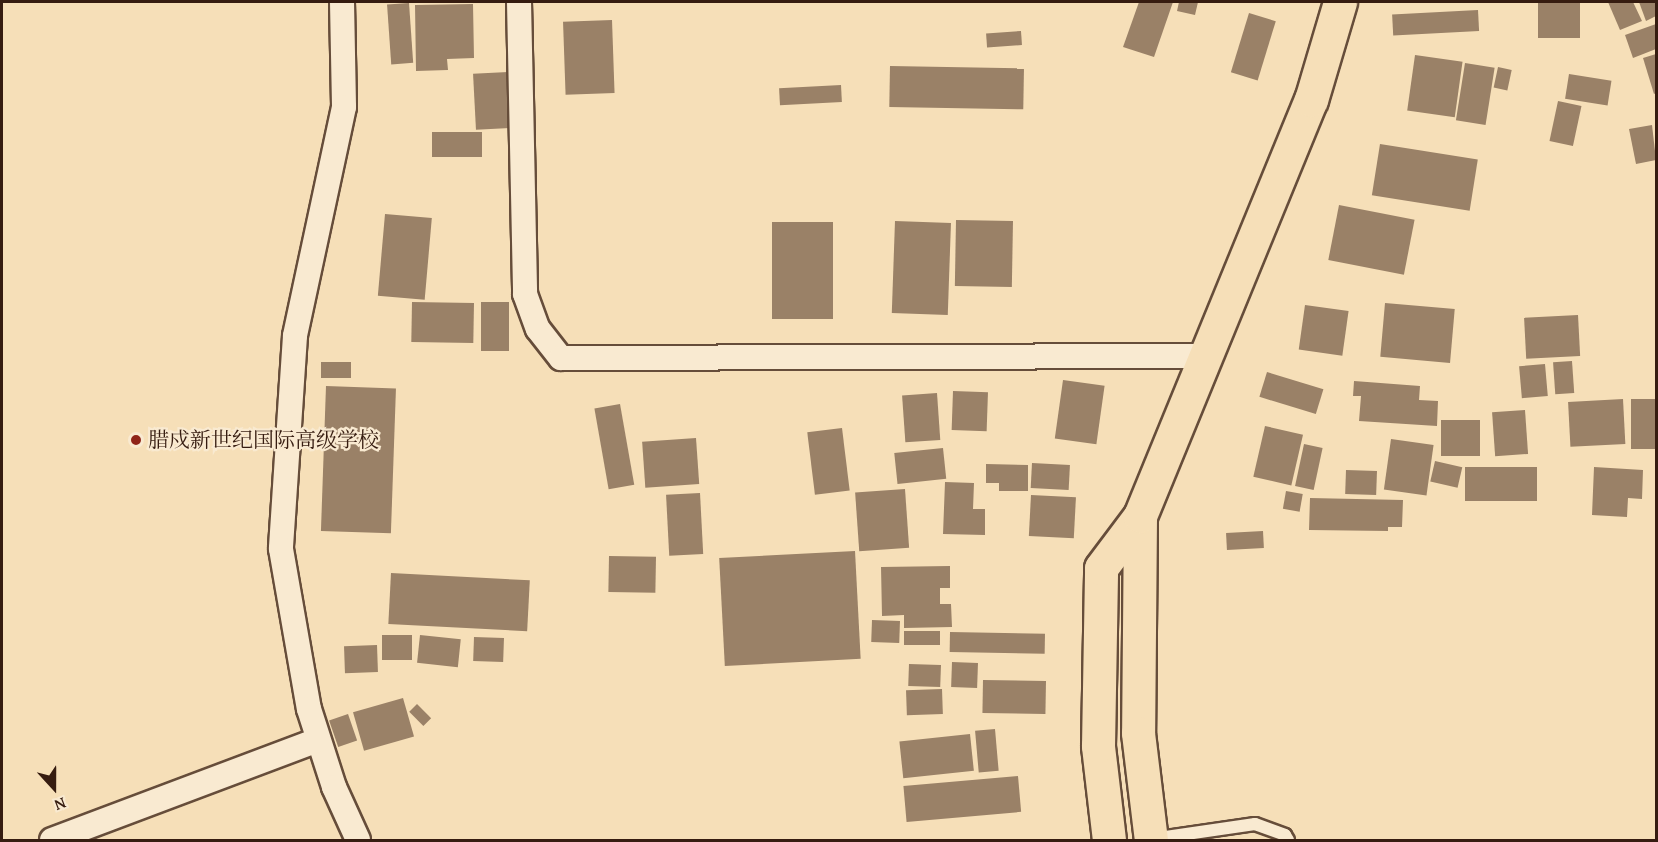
<!DOCTYPE html>
<meta charset="utf-8">
<style>
body{margin:0}
#map{position:relative;width:1658px;height:842px;overflow:hidden;background:#f6dfb8;font-family:"Gentium Book Plus","Noto Serif SC",serif}
div>[style]{position:absolute}
[style*='--x']{left:calc(var(--x)*1px);top:calc(var(--y)*1px);width:calc(var(--w)*1px);rotate:calc(var(--a)*1deg)}
.building>*{inset:0;background:#9a8167;transform-origin:0 0}
.roads{filter:drop-shadow(2px 0 #664d3a) drop-shadow(-2px 0 #664d3a) drop-shadow(0 2px #664d3a) drop-shadow(0 -2px #664d3a)}
.service>*{height:12px;margin:-6px;padding:0 6px;transform-origin:6px;border-radius:6px;background:#f9ead1}
.minor>*{height:24px;margin:-12px;padding:0 12px;transform-origin:12px;border-radius:12px;background:#f9ead1}
.primary>*{height:33px;margin:-16.5px;padding:0 16.5px;transform-origin:16.5px;border-radius:16.5px;background:#f6dfb8}
.dots>*{width:16px;height:16px;translate:-50% -50%;box-sizing:border-box;border:3px solid #f9ead1;border-radius:50%}
span{translate:-50% -50%;white-space:nowrap;text-align:center;line-height:1.15;-webkit-text-stroke:4.5px #f9ead1;paint-order:stroke}
.poi-label{font-size:21px;color:#361c10}
.left{translate:0 -50%;text-align:left}
.frame{position:absolute;inset:0;border:3px solid #361c10;pointer-events:none}
.north{position:absolute;left:24px;top:758px;width:60px;height:60px;-webkit-text-stroke:4px #f9ead1;paint-order:stroke;rotate:159deg;font-size:16px;font-weight:700;line-height:24px;text-align:center;color:#361c10}
.north::after{content:'';display:block;margin:auto;width:21px;height:27px;background:#361c10;clip-path:polygon(50% 0,100% 100%,50% 72%,0 100%)}
</style>
<div id="map">
<div class="building">
<div style="clip-path:polygon(1139px 2px,1173px 2px,1154px 57px,1123px 47px)"></div>
<div style="clip-path:polygon(1179px 2px,1198px 2px,1195px 15px,1177px 11px)"></div>
<div style="left:1538px;top:2px;width:42px;height:36px"></div>
<div style="clip-path:polygon(1608px 2px,1633px 2px,1642px 21px,1620px 30px)"></div>
<div style="clip-path:polygon(1639px 2px,1656px 2px,1656px 16px,1646px 21px)"></div>
<div style="left:409px;top:3px;width:60px;height:22px;rotate:86deg"></div>
<div style="clip-path:polygon(473px 4px,474px 58px,447px 59px,448px 70px,416px 71px,415px 5px)"></div>
<div style="left:1478px;top:10px;width:21px;height:86px;rotate:87deg"></div>
<div style="left:1249px;top:13px;width:28px;height:62px;rotate:17deg"></div>
<div style="left:612px;top:20px;width:73px;height:49px;rotate:88deg"></div>
<div style="clip-path:polygon(1656px 24px,1656px 49px,1633px 58px,1625px 35px)"></div>
<div style="left:1021px;top:31px;width:14px;height:35px;rotate:86deg"></div>
<div style="clip-path:polygon(1656px 54px,1656px 93px,1654px 94px,1643px 58px)"></div>
<div style="left:1415px;top:55px;width:48px;height:56px;rotate:8deg"></div>
<div style="left:1465px;top:63px;width:30px;height:58px;rotate:9deg"></div>
<div style="left:890px;top:66px;width:134px;height:41px;rotate:1deg"></div>
<div style="left:1498px;top:67px;width:14px;height:21px;rotate:12deg"></div>
<div style="left:508px;top:72px;width:56px;height:35px;rotate:87deg"></div>
<div style="left:1569px;top:74px;width:43px;height:25px;rotate:9deg"></div>
<div style="left:841px;top:85px;width:17px;height:62px;rotate:87deg"></div>
<div style="left:1558px;top:101px;width:24px;height:41px;rotate:12deg"></div>
<div style="clip-path:polygon(1652px 125px,1656px 160px,1636px 164px,1629px 129px)"></div>
<div style="left:432px;top:132px;width:50px;height:25px"></div>
<div style="left:1380px;top:144px;width:99px;height:52px;rotate:9deg"></div>
<div style="left:1339px;top:205px;width:77px;height:56px;rotate:11deg"></div>
<div style="left:385px;top:214px;width:47px;height:82px;rotate:5deg"></div>
<div style="left:956px;top:220px;width:57px;height:66px;rotate:1deg"></div>
<div style="left:895px;top:221px;width:56px;height:92px;rotate:2deg"></div>
<div style="left:772px;top:222px;width:61px;height:97px"></div>
<div style="left:412px;top:302px;width:62px;height:40px;rotate:1deg"></div>
<div style="left:481px;top:302px;width:28px;height:49px"></div>
<div style="left:1385px;top:303px;width:70px;height:54px;rotate:5deg"></div>
<div style="left:1305px;top:305px;width:44px;height:45px;rotate:8deg"></div>
<div style="left:1578px;top:315px;width:41px;height:54px;rotate:87deg"></div>
<div style="left:1572px;top:361px;width:32px;height:19px;rotate:86deg"></div>
<div style="left:321px;top:362px;width:30px;height:16px"></div>
<div style="left:1545px;top:364px;width:32px;height:26px;rotate:85deg"></div>
<div style="left:1267px;top:372px;width:59px;height:26px;rotate:17deg"></div>
<div style="left:1063px;top:380px;width:42px;height:59px;rotate:8deg"></div>
<div style="clip-path:polygon(1354px 381px,1420px 386px,1419px 400px,1438px 401px,1437px 426px,1359px 421px,1361px 396px,1353px 396px)"></div>
<div style="left:326px;top:386px;width:70px;height:145px;rotate:2deg"></div>
<div style="left:953px;top:391px;width:35px;height:39px;rotate:2deg"></div>
<div style="left:937px;top:393px;width:47px;height:35px;rotate:86deg"></div>
<div style="left:1623px;top:399px;width:45px;height:55px;rotate:87deg"></div>
<div style="left:1656px;top:399px;width:50px;height:25px;rotate:90deg"></div>
<div style="left:620px;top:404px;width:82px;height:26px;rotate:80deg"></div>
<div style="left:1525px;top:410px;width:44px;height:33px;rotate:86deg"></div>
<div style="left:1480px;top:420px;width:36px;height:39px;rotate:90deg"></div>
<div style="left:1265px;top:426px;width:39px;height:52px;rotate:13deg"></div>
<div style="left:842px;top:428px;width:63px;height:35px;rotate:83deg"></div>
<div style="left:696px;top:438px;width:46px;height:54px;rotate:86deg"></div>
<div style="left:1391px;top:439px;width:43px;height:51px;rotate:8deg"></div>
<div style="left:1304px;top:444px;width:19px;height:43px;rotate:12deg"></div>
<div style="left:943px;top:448px;width:31px;height:49px;rotate:84deg"></div>
<div style="left:1435px;top:461px;width:28px;height:21px;rotate:13deg"></div>
<div style="left:1032px;top:463px;width:38px;height:25px;rotate:3deg"></div>
<div style="clip-path:polygon(986px 464px,1028px 465px,1028px 491px,999px 491px,999px 483px,986px 483px)"></div>
<div style="left:1465px;top:467px;width:72px;height:34px"></div>
<div style="clip-path:polygon(1594px 467px,1643px 470px,1642px 499px,1628px 498px,1627px 517px,1592px 515px)"></div>
<div style="left:1346px;top:470px;width:31px;height:24px;rotate:2deg"></div>
<div style="clip-path:polygon(945px 482px,974px 483px,973px 509px,985px 509px,985px 535px,943px 534px)"></div>
<div style="left:905px;top:489px;width:59px;height:50px;rotate:86deg"></div>
<div style="left:1286px;top:491px;width:17px;height:18px;rotate:10deg"></div>
<div style="left:700px;top:493px;width:61px;height:34px;rotate:87deg"></div>
<div style="left:1031px;top:495px;width:45px;height:41px;rotate:3deg"></div>
<div style="clip-path:polygon(1310px 498px,1403px 500px,1402px 527px,1388px 527px,1388px 531px,1309px 530px)"></div>
<div style="left:1263px;top:531px;width:17px;height:37px;rotate:87deg"></div>
<div style="left:855px;top:551px;width:108px;height:136px;rotate:87deg"></div>
<div style="left:609px;top:556px;width:47px;height:36px;rotate:1deg"></div>
<div style="clip-path:polygon(950px 566px,950px 588px,940px 588px,940px 604px,951px 604px,952px 627px,904px 628px,904px 615px,882px 616px,881px 567px)"></div>
<div style="left:391px;top:573px;width:139px;height:51px;rotate:3deg"></div>
<div style="left:872px;top:620px;width:28px;height:22px;rotate:2deg"></div>
<div style="left:904px;top:631px;width:36px;height:14px"></div>
<div style="left:950px;top:632px;width:95px;height:20px;rotate:1deg"></div>
<div style="left:382px;top:635px;width:30px;height:25px"></div>
<div style="left:420px;top:635px;width:41px;height:28px;rotate:6deg"></div>
<div style="left:474px;top:637px;width:30px;height:24px;rotate:2deg"></div>
<div style="left:377px;top:645px;width:27px;height:33px;rotate:88deg"></div>
<div style="left:952px;top:662px;width:26px;height:25px;rotate:2deg"></div>
<div style="left:909px;top:664px;width:32px;height:22px;rotate:2deg"></div>
<div style="left:983px;top:680px;width:63px;height:33px;rotate:1deg"></div>
<div style="left:942px;top:689px;width:25px;height:36px;rotate:88deg"></div>
<div style="left:403px;top:698px;width:40px;height:52px;rotate:74deg"></div>
<div style="left:417px;top:704px;width:20px;height:11px;rotate:45deg"></div>
<div style="left:348px;top:714px;width:28px;height:20px;rotate:71deg"></div>
<div style="left:995px;top:729px;width:42px;height:20px;rotate:85deg"></div>
<div style="left:970px;top:734px;width:37px;height:71px;rotate:84deg"></div>
<div style="left:1018px;top:776px;width:36px;height:115px;rotate:85deg"></div>
</div>
<div class="roads">
<div class="service">
<div style="--x:1152;--y:839;--w:104;--a:-8.3"></div>
<div style="--x:1255;--y:824;--w:32;--a:20"></div>
<div style="--x:1285;--y:835;--w:6;--a:59"></div>
</div>
<div class="minor">
<div style="--x:342;--y:2;--w:105;--a:88.9"></div>
<div style="--x:344;--y:107;--w:234;--a:102.1"></div>
<div style="--x:295;--y:336;--w:213;--a:93.8"></div>
<div style="--x:281;--y:549;--w:162;--a:80.1"></div>
<div style="--x:309;--y:709;--w:82;--a:72.2"></div>
<div style="--x:334;--y:787;--w:58;--a:65.6"></div>
<div style="--x:519;--y:2;--w:292;--a:88.8"></div>
<div style="--x:525;--y:294;--w:37;--a:70"></div>
<div style="--x:538;--y:329;--w:37;--a:52"></div>
<div style="--x:561;--y:358;--w:645;--a:-0.18"></div>
<div style="--x:52;--y:840;--w:284;--a:-20.6"></div>
</div>
<div class="primary">
<div style="--x:1140;--y:516;--w:217;--a:90.5"></div>
<div style="--x:1138;--y:733;--w:108;--a:83.1"></div>
<div style="--x:1109;--y:840;--w:95;--a:-96.7"></div>
<div style="--x:1098;--y:746;--w:178;--a:-89"></div>
<div style="--x:1101;--y:568;--w:65;--a:-53.1"></div>
<div style="--x:1140;--y:516;--w:450;--a:-67.7"></div>
<div style="--x:1311;--y:100;--w:102;--a:-73.5"></div>
</div>
</div>
<div class="dots">
<div style="left:136px;top:440px;background:#8f2418"></div>
</div>
<div class="poi-label">
<span class="left" style="left:148px;top:440px">腊戍新世纪国际高级学校</span>
</div>
<div class="frame"></div>
<div class="north">N</div>
</div>
